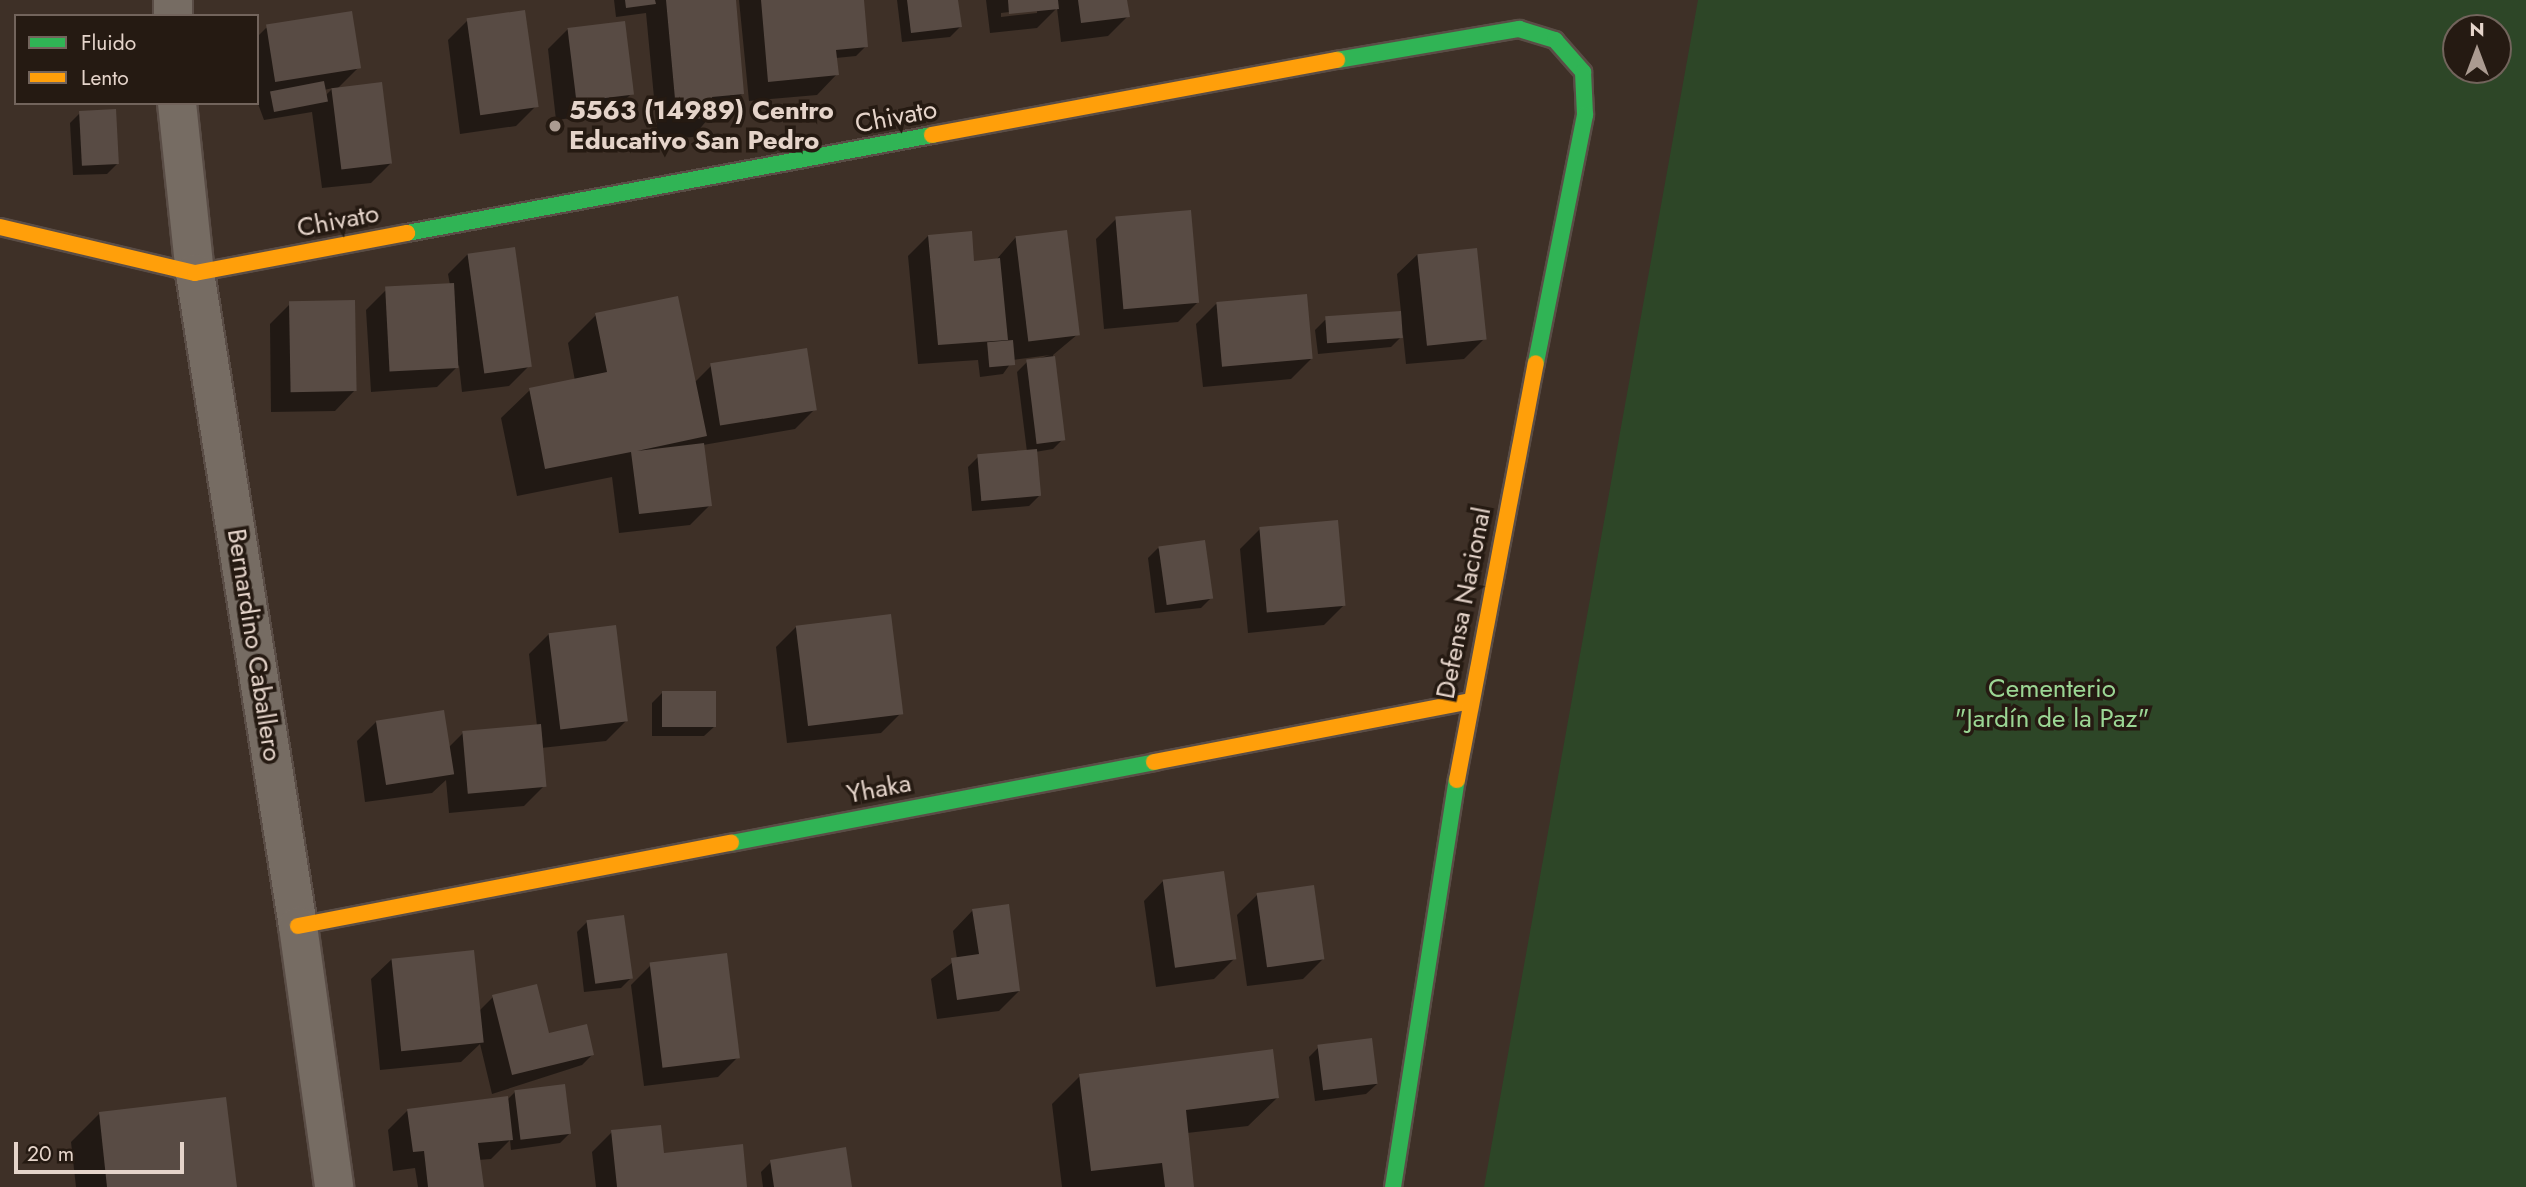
<!DOCTYPE html>
<meta charset="utf-8">
<style>
body{margin:0}
#map{position:relative;width:2526px;height:1187px;overflow:hidden;background:#3e3027;font-family:Jost,sans-serif}
div>[style]{position:absolute}
[style*='--x']{left:calc(var(--x)*1px);top:calc(var(--y)*1px);width:calc(var(--w)*1px);rotate:calc(var(--a)*1deg)}
.green>*{inset:0;background:#2d4627}
.shadow>*{inset:0;background:#0007}
.building>*{inset:0;background:#584b44;transform-origin:0 0}
.roads{filter:drop-shadow(2px 0 #5a4d46) drop-shadow(-2px 0 #5a4d46) drop-shadow(0 2px #5a4d46) drop-shadow(0 -2px #5a4d46)}
.street>*{height:38px;margin:-19px;padding:0 19px;transform-origin:19px;border-radius:19px;background:#766c63}
.fast>*{height:16px;margin:-8px;padding:0 8px;transform-origin:8px;border-radius:8px;background:#30b455}
.slow>*{height:16px;margin:-8px;padding:0 8px;transform-origin:8px;border-radius:8px;background:#ff9f0a}
.dots>*{width:19px;height:19px;translate:-50% -50%;box-sizing:border-box;border:4px solid #251a12;border-radius:50%}
span{translate:-50% -50%;white-space:nowrap;text-align:center;line-height:1.15;-webkit-text-stroke:7px #251a12;paint-order:stroke}
.poi-label{font-size:26px;color:#e5d4ca;font-weight:700}
.left{translate:0 -50%;text-align:left}
.street-label{font-size:26px;color:#e5d4ca}
.park-label{font-size:26px;color:#9bd694}
.legend{position:absolute;left:14px;top:14px;width:245px;height:91px;box-sizing:border-box;background:#251a12;border:2px solid #72645c;margin:0;padding:9px 12px;list-style:none;font-size:21px;color:#e5d4ca}
.legend li{display:flex;align-items:center;gap:14px;height:35px}
.legend b{width:35px;border:2px solid #72645c}
.north{position:absolute;left:2442px;top:14px;width:70px;height:70px;box-sizing:border-box;background:#251a12;border:2px solid #72645c;border-radius:50%;rotate:0deg;font-size:19px;font-weight:700;line-height:28px;text-align:center;color:#e5d4ca}
.north::after{content:'';display:block;margin:auto;width:24px;height:32px;background:#ab9b91;clip-path:polygon(50% 0,100% 100%,50% 72%,0 100%)}
.scale{position:absolute;left:14px;top:1142px;width:170px;height:32px;box-sizing:border-box;border:4px solid #e5d4ca;border-top:0;padding-left:9px;font-size:21px;line-height:24px;white-space:nowrap;color:#e5d4ca;-webkit-text-stroke:5px #251a12;paint-order:stroke}
</style>
<div id="map">
<div class="green">
<div style="clip-path:polygon(evenodd,1698px 0,2526px 0,2526px 1187px,1484px 1187px,1698px 0,2456px 28px,2498px 28px,2498px 70px,2456px 70px,2456px 28px)"></div>
</div>
<div class="shadow">
<div style="clip-path:polygon(614px 0,734px 0,743px 93px,722px 113px,712px 114px,693px 137px,658px 140px,646px 13px,616px 17px)"></div>
<div style="clip-path:polygon(739px 0,862px 0,866px 46px,856px 56px,836px 58px,837px 74px,817px 95px,749px 101px)"></div>
<div style="clip-path:polygon(897px 0,957px 0,960px 27px,950px 37px,902px 42px)"></div>
<div style="clip-path:polygon(evenodd,986px 0,1126px 0,1128px 16px,1108px 36px,1061px 42px,1057px 8px,1037px 28px,990px 33px,986px 0,1037px 9px,1037px 13px,1001px 17px,1001px 13px,1037px 9px)"></div>
<div style="clip-path:polygon(468px 20px,536px 106px,516px 126px,460px 134px,448px 40px)"></div>
<div style="clip-path:polygon(evenodd,266px 28px,359px 67px,338px 88px,391px 163px,371px 183px,322px 188px,312px 112px,264px 120px,257px 101px,257px 37px,266px 28px,333px 88px,325px 96px,324px 90px,333px 88px)"></div>
<div style="clip-path:polygon(568px 29px,632px 93px,612px 113px,556px 120px,548px 49px)"></div>
<div style="clip-path:polygon(80px 113px,117px 164px,107px 174px,73px 175px,70px 123px)"></div>
<div style="clip-path:polygon(1116px 219px,1198px 302px,1178px 322px,1104px 329px,1096px 239px)"></div>
<div style="clip-path:polygon(928px 236px,973px 263px,996px 260px,1016px 237px,1078px 334px,1053px 355px,1063px 439px,1053px 449px,1035px 452px,1039px 496px,1029px 506px,972px 511px,968px 467px,978px 457px,1027px 452px,1017px 372px,1027px 362px,1050px 355px,1013px 360px,1003px 374px,980px 377px,978px 360px,918px 364px,908px 256px)"></div>
<div style="clip-path:polygon(468px 254px,529px 366px,509px 386px,462px 392px,459px 365px,437px 387px,371px 392px,366px 310px,386px 290px,450px 285px,448px 274px)"></div>
<div style="clip-path:polygon(1418px 254px,1484px 339px,1464px 359px,1406px 364px,1403px 335px,1391px 347px,1318px 354px,1315px 330px,1325px 320px,1401px 312px,1397px 274px)"></div>
<div style="clip-path:polygon(290px 304px,355px 390px,335px 411px,271px 412px,270px 324px)"></div>
<div style="clip-path:polygon(1216px 304px,1311px 359px,1291px 379px,1203px 387px,1196px 324px)"></div>
<div style="clip-path:polygon(596px 315px,694px 383px,711px 366px,815px 409px,795px 429px,703px 445px,710px 505px,690px 525px,619px 533px,612px 477px,517px 496px,501px 418px,530px 390px,575px 381px,568px 343px)"></div>
<div style="clip-path:polygon(1260px 529px,1344px 605px,1324px 625px,1248px 633px,1240px 549px)"></div>
<div style="clip-path:polygon(1158px 548px,1211px 598px,1201px 608px,1155px 613px,1148px 558px)"></div>
<div style="clip-path:polygon(796px 627px,901px 713px,881px 733px,787px 743px,776px 647px)"></div>
<div style="clip-path:polygon(549px 634px,626px 721px,606px 741px,541px 748px,544px 786px,524px 806px,449px 813px,446px 780px,432px 793px,365px 802px,357px 741px,377px 721px,448px 748px,463px 733px,537px 726px,529px 654px)"></div>
<div style="clip-path:polygon(662px 693px,715px 726px,704px 736px,652px 736px,652px 703px)"></div>
<div style="clip-path:polygon(1164px 880px,1234px 959px,1214px 979px,1156px 987px,1144px 901px)"></div>
<div style="clip-path:polygon(1257px 895px,1323px 959px,1303px 979px,1247px 986px,1237px 915px)"></div>
<div style="clip-path:polygon(973px 910px,1019px 991px,999px 1011px,937px 1019px,931px 979px,957px 959px,953px 931px)"></div>
<div style="clip-path:polygon(587px 922px,631px 978px,621px 988px,584px 992px,577px 932px)"></div>
<div style="clip-path:polygon(392px 959px,478px 1012px,493px 997px,548px 1035px,592px 1055px,582px 1065px,492px 1094px,480px 1044px,461px 1062px,380px 1070px,371px 979px)"></div>
<div style="clip-path:polygon(651px 965px,738px 1057px,718px 1077px,644px 1086px,631px 985px)"></div>
<div style="clip-path:polygon(1319px 1047px,1377px 1084px,1366px 1094px,1315px 1101px,1309px 1057px)"></div>
<div style="clip-path:polygon(1080px 1076px,1277px 1098px,1248px 1126px,1187px 1133px,1192px 1187px,1062px 1187px,1052px 1104px)"></div>
<div style="clip-path:polygon(515px 1092px,570px 1133px,560px 1143px,511px 1150px,510px 1140px,491px 1159px,478px 1160px,482px 1187px,418px 1187px,415px 1168px,393px 1171px,388px 1130px,408px 1110px,506px 1101px)"></div>
<div style="clip-path:polygon(99px 1114px,235px 1187px,76px 1187px,71px 1142px)"></div>
<div style="clip-path:polygon(612px 1132px,662px 1155px,746px 1187px,596px 1187px,592px 1152px)"></div>
<div style="clip-path:polygon(771px 1162px,851px 1187px,763px 1187px,761px 1172px)"></div>
</div>
<div class="building">
<div style="clip-path:polygon(625px 0,655px 0,656px 4px,626px 8px)"></div>
<div style="clip-path:polygon(666px 0,736px 0,744px 94px,712px 97px,715px 117px,677px 121px)"></div>
<div style="clip-path:polygon(761px 0,864px 0,868px 47px,836px 50px,839px 75px,768px 82px)"></div>
<div style="clip-path:polygon(907px 0,958px 0,962px 27px,911px 33px)"></div>
<div style="clip-path:polygon(1008px 0,1058px 0,1059px 9px,1009px 14px)"></div>
<div style="clip-path:polygon(1078px 0,1127px 0,1130px 17px,1081px 23px)"></div>
<div style="left:525px;top:10px;width:98px;height:59px;rotate:82deg"></div>
<div style="left:352px;top:11px;width:58px;height:87px;rotate:81deg"></div>
<div style="left:625px;top:21px;width:74px;height:58px;rotate:83deg"></div>
<div style="left:324px;top:81px;width:21px;height:55px;rotate:79deg"></div>
<div style="left:382px;top:82px;width:82px;height:51px;rotate:83deg"></div>
<div style="left:116px;top:109px;width:55px;height:37px;rotate:87deg"></div>
<div style="left:1191px;top:210px;width:93px;height:76px;rotate:85deg"></div>
<div style="left:1067px;top:230px;width:106px;height:52px;rotate:83deg"></div>
<div style="clip-path:polygon(972px 231px,974px 261px,1000px 258px,1008px 340px,938px 345px,928px 235px)"></div>
<div style="left:515px;top:247px;width:121px;height:48px;rotate:82deg"></div>
<div style="left:1477px;top:248px;width:92px;height:60px;rotate:84deg"></div>
<div style="left:454px;top:283px;width:85px;height:69px;rotate:87deg"></div>
<div style="left:1307px;top:294px;width:65px;height:91px;rotate:85deg"></div>
<div style="clip-path:polygon(678px 296px,707px 436px,637px 451px,704px 443px,712px 506px,639px 514px,631px 452px,545px 469px,529px 388px,607px 372px,595px 313px)"></div>
<div style="left:355px;top:300px;width:91px;height:66px;rotate:89deg"></div>
<div style="left:1401px;top:311px;width:27px;height:76px;rotate:86deg"></div>
<div style="left:1013px;top:340px;width:25px;height:26px;rotate:85deg"></div>
<div style="left:807px;top:348px;width:63px;height:98px;rotate:81deg"></div>
<div style="left:1055px;top:356px;width:85px;height:29px;rotate:83deg"></div>
<div style="left:1037px;top:449px;width:47px;height:60px;rotate:85deg"></div>
<div style="left:1338px;top:520px;width:86px;height:79px;rotate:85deg"></div>
<div style="left:1205px;top:540px;width:59px;height:47px;rotate:82deg"></div>
<div style="left:891px;top:614px;width:101px;height:96px;rotate:83deg"></div>
<div style="left:616px;top:625px;width:97px;height:68px;rotate:83deg"></div>
<div style="left:662px;top:691px;width:54px;height:36px"></div>
<div style="left:444px;top:710px;width:65px;height:69px;rotate:81deg"></div>
<div style="left:541px;top:724px;width:63px;height:79px;rotate:85deg"></div>
<div style="left:1224px;top:871px;width:89px;height:62px;rotate:82deg"></div>
<div style="left:1314px;top:885px;width:75px;height:58px;rotate:82deg"></div>
<div style="clip-path:polygon(1009px 904px,1020px 991px,957px 1000px,951px 958px,979px 954px,972px 909px)"></div>
<div style="left:624px;top:915px;width:64px;height:38px;rotate:82deg"></div>
<div style="left:474px;top:950px;width:93px;height:83px;rotate:84deg"></div>
<div style="left:727px;top:953px;width:106px;height:78px;rotate:83deg"></div>
<div style="clip-path:polygon(537px 984px,549px 1033px,587px 1024px,594px 1055px,512px 1075px,492px 995px)"></div>
<div style="left:1372px;top:1038px;width:46px;height:55px;rotate:83deg"></div>
<div style="clip-path:polygon(1273px 1049px,1279px 1098px,1186px 1110px,1194px 1187px,1165px 1187px,1162px 1163px,1091px 1171px,1079px 1074px)"></div>
<div style="left:565px;top:1084px;width:50px;height:51px;rotate:83deg"></div>
<div style="clip-path:polygon(508px 1096px,513px 1140px,478px 1143px,484px 1187px,428px 1187px,424px 1151px,413px 1152px,407px 1109px)"></div>
<div style="clip-path:polygon(226px 1097px,237px 1187px,107px 1187px,99px 1112px)"></div>
<div style="clip-path:polygon(661px 1125px,664px 1153px,743px 1144px,747px 1187px,617px 1187px,611px 1130px)"></div>
<div style="clip-path:polygon(846px 1147px,852px 1187px,774px 1187px,770px 1160px)"></div>
</div>
<div class="roads">
<div class="street">
<div style="--x:173;--y:0;--w:16;--a:90"></div>
<div style="--x:177;--y:103;--w:171;--a:84"></div>
<div style="--x:195;--y:273;--w:661;--a:81.04"></div>
<div style="--x:298;--y:926;--w:263;--a:82.1"></div>
</div>
<div class="fast">
<div style="--x:1337;--y:60;--w:185;--a:-9.7"></div>
<div style="--x:1519;--y:29;--w:38;--a:17"></div>
<div style="--x:1555;--y:40;--w:43;--a:48.8"></div>
<div style="--x:1583;--y:72;--w:43;--a:87.3"></div>
<div style="--x:1585;--y:115;--w:253;--a:101.2"></div>
<div style="--x:407;--y:233;--w:534;--a:-10.57"></div>
<div style="--x:731;--y:843;--w:431;--a:-10.8"></div>
<div style="--x:1393;--y:1187;--w:412;--a:-81.1"></div>
</div>
<div class="slow">
<div style="--x:932;--y:135;--w:412;--a:-10.5"></div>
<div style="--x:0;--y:227;--w:200;--a:13.3"></div>
<div style="--x:195;--y:273;--w:216;--a:-10.7"></div>
<div style="--x:1154;--y:762;--w:322;--a:-10.9"></div>
<div style="--x:1457;--y:780;--w:424;--a:-79.3"></div>
<div style="--x:298;--y:926;--w:441;--a:-10.9"></div>
</div>
</div>
<div class="dots">
<div style="left:555px;top:126px;background:#ab9b91"></div>
</div>
<div class="poi-label">
<span class="left" style="left:569px;top:126px">5563 (14989) Centro<br>Educativo San Pedro</span>
</div>
<div class="street-label">
<span style="left:896px;top:117px;rotate:-11deg">Chivato</span>
<span style="left:338px;top:221px;rotate:-11deg">Chivato</span>
<span style="left:1464px;top:603px;rotate:-79deg">Defensa Nacional</span>
<span style="left:254px;top:645px;rotate:81deg">Bernardino Caballero</span>
<span style="left:879px;top:789px;rotate:-11deg">Yhaka</span>
</div>
<div class="park-label">
<span style="left:2052px;top:704px">Cementerio<br>"Jardín de la Paz"</span>
</div>
<ul class="legend">
<li><b style="height:9px;background:#30b455"></b>Fluido</li>
<li><b style="height:9px;background:#ff9f0a"></b>Lento</li>
</ul>
<div class="north">N</div>
<div class="scale">20 m</div>
</div>
